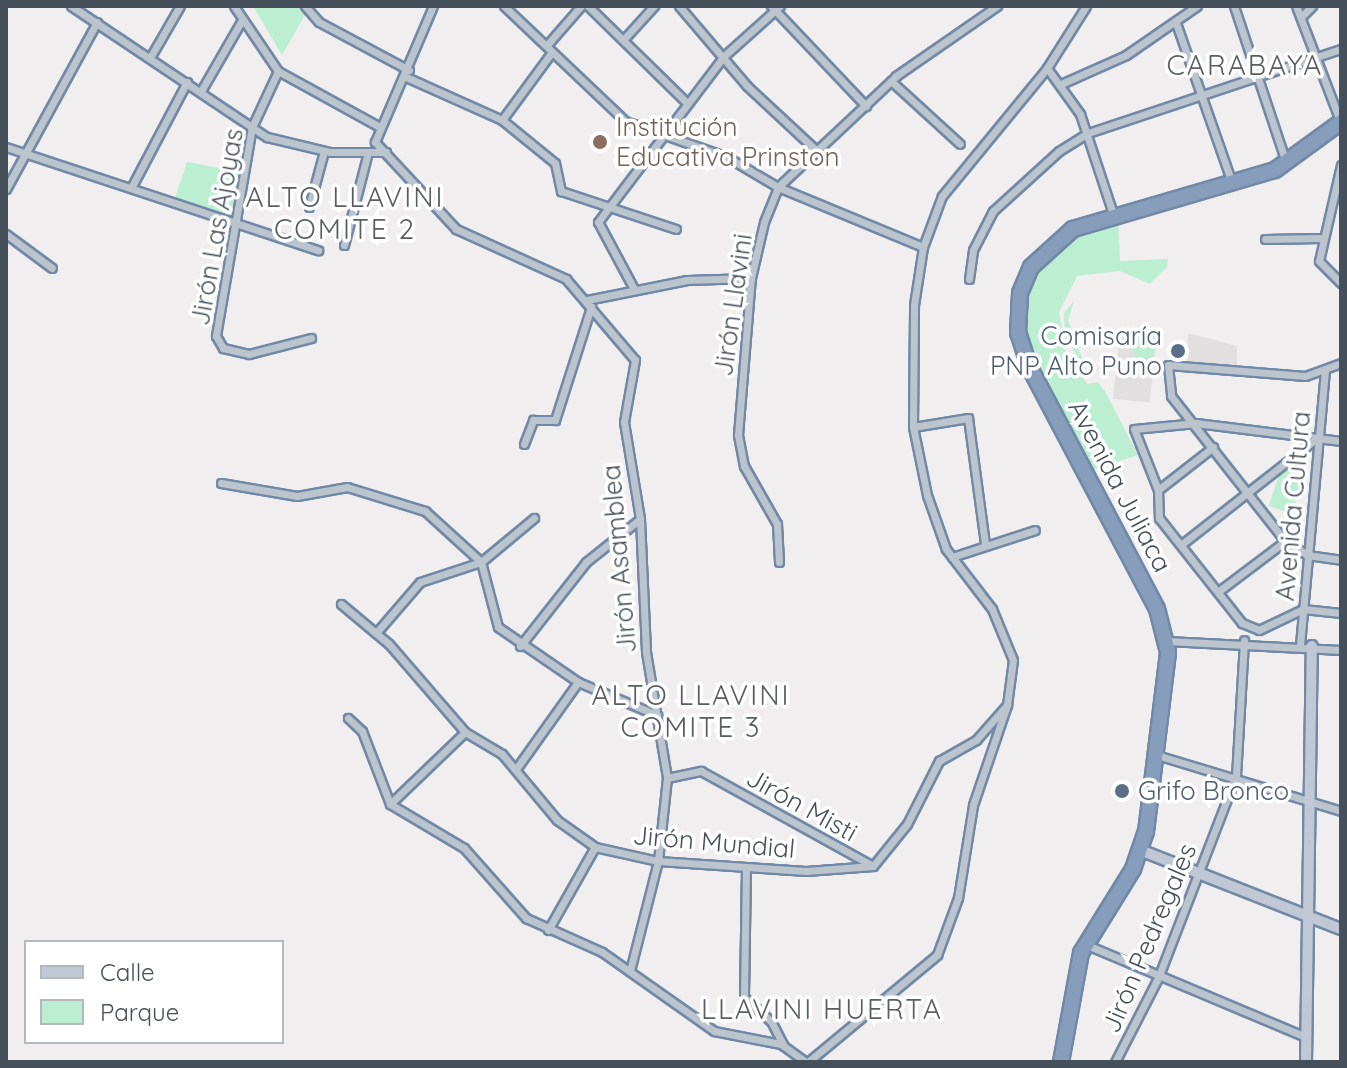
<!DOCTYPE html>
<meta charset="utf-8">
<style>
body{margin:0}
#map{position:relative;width:1347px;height:1068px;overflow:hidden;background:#f0eeee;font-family:Quicksand,sans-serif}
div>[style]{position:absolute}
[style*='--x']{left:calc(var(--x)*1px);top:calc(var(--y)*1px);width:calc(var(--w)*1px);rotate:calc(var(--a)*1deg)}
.education>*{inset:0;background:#e1dfe0;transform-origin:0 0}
.green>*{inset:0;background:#bceed1;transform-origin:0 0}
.round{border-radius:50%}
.roads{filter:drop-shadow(2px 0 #7189a7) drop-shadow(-2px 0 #7189a7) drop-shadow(0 2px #7189a7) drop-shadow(0 -2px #7189a7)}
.street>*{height:7px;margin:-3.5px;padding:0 3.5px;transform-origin:3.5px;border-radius:3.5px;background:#bcc4cd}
.secondary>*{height:10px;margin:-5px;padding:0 5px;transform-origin:5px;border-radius:5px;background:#bfc8d4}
.highway>*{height:14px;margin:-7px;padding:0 7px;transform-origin:7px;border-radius:7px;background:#869ebc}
.dots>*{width:22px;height:22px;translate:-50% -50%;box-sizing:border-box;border:4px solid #fff;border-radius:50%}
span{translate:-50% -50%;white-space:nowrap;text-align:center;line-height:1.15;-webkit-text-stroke:7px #fff;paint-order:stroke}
.education-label{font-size:26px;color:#785e54}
.left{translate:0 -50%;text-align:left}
.street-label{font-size:26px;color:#46505b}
.service-label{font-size:26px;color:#4e5e75}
.right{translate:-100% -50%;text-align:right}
.neighbourhood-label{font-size:28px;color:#5a5e62;letter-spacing:2px}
.frame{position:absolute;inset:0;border:8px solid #46505b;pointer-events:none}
.legend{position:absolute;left:24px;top:940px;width:260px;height:104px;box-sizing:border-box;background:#fff;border:2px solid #b5b9bd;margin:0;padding:10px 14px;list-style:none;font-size:24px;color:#46505b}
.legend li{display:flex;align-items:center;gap:16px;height:40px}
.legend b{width:40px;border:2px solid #b5b9bd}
</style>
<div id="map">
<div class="education">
<div style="left:1120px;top:332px;width:37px;height:67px;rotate:6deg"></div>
<div style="clip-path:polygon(1188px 333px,1237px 346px,1237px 367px,1188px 363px)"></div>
</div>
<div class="green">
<div style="clip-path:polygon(253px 6px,299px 6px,305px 15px,282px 55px)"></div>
<div style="clip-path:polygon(187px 162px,241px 172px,232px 220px,174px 201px)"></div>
<div style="clip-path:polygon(1118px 216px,1120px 261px,1168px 259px,1167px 267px,1150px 284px,1120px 271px,1077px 276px,1059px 312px,1065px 351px,1087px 384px,1098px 382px,1106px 393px,1138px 455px,1086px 472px,1023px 338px,1024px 301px,1039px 264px,1060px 241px)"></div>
<div style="clip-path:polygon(1074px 301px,1068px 320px,1089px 377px,1065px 336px,1064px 313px)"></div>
<div class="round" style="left:1132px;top:335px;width:24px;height:24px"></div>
<div style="left:1282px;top:467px;width:24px;height:41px;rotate:19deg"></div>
</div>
<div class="roads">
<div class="street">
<div style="--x:71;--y:6;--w:236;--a:33.8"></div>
<div style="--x:267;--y:137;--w:65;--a:13.4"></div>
<div style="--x:330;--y:152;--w:56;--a:0"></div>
<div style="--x:234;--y:6;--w:78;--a:55.9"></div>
<div style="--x:278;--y:71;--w:116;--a:28.8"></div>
<div style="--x:305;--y:6;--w:21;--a:49"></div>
<div style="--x:319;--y:22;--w:102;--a:28.1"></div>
<div style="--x:433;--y:6;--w:148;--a:113.1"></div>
<div style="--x:375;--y:142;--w:119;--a:47"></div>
<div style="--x:456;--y:229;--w:121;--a:24.4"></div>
<div style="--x:566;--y:279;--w:106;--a:49.6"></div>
<div style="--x:635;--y:360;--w:63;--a:100.1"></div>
<div style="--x:624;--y:422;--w:98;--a:80.6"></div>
<div style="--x:640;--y:519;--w:133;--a:87.4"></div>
<div style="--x:646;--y:652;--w:128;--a:80.5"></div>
<div style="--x:667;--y:778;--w:83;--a:96.2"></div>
<div style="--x:658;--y:861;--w:114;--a:104.3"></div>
<div style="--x:504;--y:6;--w:167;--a:43.5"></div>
<div style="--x:625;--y:121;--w:108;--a:19.4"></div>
<div style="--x:727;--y:157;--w:59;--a:30.5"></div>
<div style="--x:778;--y:187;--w:157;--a:22.5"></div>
<div style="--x:588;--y:6;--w:139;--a:44.4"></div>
<div style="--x:679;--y:6;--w:105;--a:49.6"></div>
<div style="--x:747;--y:86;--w:96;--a:42.9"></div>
<div style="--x:771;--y:6;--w:138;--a:46.5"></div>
<div style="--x:1234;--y:6;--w:164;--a:71.6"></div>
<div style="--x:1296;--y:6;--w:125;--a:69"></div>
<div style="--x:1301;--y:17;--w:16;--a:-45"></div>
<div style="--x:1176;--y:23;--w:170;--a:70.7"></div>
<div style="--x:624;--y:39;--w:45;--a:-47.7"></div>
<div style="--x:547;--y:45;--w:52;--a:-48.9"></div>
<div style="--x:151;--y:56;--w:58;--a:-59.9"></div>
<div style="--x:1047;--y:68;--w:57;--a:54.3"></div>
<div style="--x:1080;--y:114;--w:105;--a:71.7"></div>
<div style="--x:278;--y:71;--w:62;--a:114.9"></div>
<div style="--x:252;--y:127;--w:212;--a:99.8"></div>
<div style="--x:216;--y:336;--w:14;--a:60"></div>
<div style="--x:223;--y:348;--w:27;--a:13"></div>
<div style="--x:249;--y:354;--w:64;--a:-14.5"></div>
<div style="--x:406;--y:77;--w:105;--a:24.1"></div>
<div style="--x:502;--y:120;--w:68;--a:39.1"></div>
<div style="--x:555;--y:163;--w:29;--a:78"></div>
<div style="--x:561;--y:191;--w:121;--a:18.3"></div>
<div style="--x:891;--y:81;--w:93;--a:42.4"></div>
<div style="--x:1061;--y:84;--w:71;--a:-24"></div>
<div style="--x:1126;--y:55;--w:86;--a:-34.6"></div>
<div style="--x:201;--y:91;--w:82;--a:-60"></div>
<div style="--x:502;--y:120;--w:84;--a:-53.7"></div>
<div style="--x:6;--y:147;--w:329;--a:18.3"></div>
<div style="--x:1341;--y:165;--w:98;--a:102.9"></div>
<div style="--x:1319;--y:261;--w:31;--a:45"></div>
<div style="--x:131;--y:188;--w:120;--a:-62.2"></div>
<div style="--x:6;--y:189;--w:190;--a:-61.4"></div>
<div style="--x:309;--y:207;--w:58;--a:-75"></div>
<div style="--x:6;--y:234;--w:57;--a:36.5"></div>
<div style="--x:1265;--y:239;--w:56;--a:-1"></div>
<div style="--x:344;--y:245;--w:92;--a:-75.5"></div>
<div style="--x:969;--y:279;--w:29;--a:-82"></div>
<div style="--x:973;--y:250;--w:44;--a:-62.9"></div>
<div style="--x:993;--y:211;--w:89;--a:-42.3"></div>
<div style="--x:1059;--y:151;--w:34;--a:-32"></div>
<div style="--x:1088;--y:133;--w:267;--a:-18.4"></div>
<div style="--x:634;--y:289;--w:76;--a:-118.2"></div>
<div style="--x:598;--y:222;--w:208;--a:-52.8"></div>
<div style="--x:724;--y:56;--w:75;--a:-41.8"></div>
<div style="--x:587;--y:300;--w:102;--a:-11.3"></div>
<div style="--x:687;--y:280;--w:64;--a:-1.8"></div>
<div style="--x:1341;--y:363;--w:38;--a:160"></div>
<div style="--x:1305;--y:376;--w:137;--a:-175.4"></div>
<div style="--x:1168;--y:365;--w:31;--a:84"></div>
<div style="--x:1171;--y:396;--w:184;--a:51.8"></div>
<div style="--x:1285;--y:541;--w:26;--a:32"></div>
<div style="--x:1307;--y:555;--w:34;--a:8"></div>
<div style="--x:913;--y:427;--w:56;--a:-9.3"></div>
<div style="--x:968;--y:418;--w:127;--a:82.3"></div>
<div style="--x:1341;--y:441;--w:146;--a:-172.9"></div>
<div style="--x:1196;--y:423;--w:62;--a:174.5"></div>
<div style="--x:1134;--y:429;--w:66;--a:68.5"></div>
<div style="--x:1158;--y:490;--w:28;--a:88"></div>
<div style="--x:1159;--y:518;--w:134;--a:51.7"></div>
<div style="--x:1242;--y:623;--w:18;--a:22"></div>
<div style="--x:1259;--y:630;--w:49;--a:-25.5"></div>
<div style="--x:1303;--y:609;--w:38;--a:6"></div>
<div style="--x:524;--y:444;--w:26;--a:-69"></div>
<div style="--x:533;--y:420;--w:22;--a:0"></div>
<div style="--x:555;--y:420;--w:119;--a:-72.3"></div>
<div style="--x:221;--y:483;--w:77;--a:9.7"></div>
<div style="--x:297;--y:496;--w:51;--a:-10.2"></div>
<div style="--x:347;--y:487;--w:82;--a:17.1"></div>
<div style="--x:425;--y:511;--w:76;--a:42.3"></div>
<div style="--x:481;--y:562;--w:67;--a:75.3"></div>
<div style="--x:498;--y:627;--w:97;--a:34.5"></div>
<div style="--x:578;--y:682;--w:86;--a:22.7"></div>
<div style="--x:1158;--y:490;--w:70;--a:-38"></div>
<div style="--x:1182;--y:544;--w:172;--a:-38.1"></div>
<div style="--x:952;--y:557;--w:87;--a:-18"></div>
<div style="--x:779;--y:562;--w:38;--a:-93"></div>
<div style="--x:777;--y:524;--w:67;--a:-119.6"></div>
<div style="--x:744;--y:466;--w:32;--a:-101"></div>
<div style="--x:738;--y:435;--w:158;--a:-85.3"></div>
<div style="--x:751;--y:278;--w:57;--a:-76.9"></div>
<div style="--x:764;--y:222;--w:38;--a:-68"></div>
<div style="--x:778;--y:187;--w:162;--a:-43.2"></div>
<div style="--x:896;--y:76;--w:123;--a:-34.7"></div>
<div style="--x:1219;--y:591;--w:83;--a:-37.1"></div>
<div style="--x:341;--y:604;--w:62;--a:39.8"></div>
<div style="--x:389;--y:644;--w:116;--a:49.2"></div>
<div style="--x:465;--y:732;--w:43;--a:30.7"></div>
<div style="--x:502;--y:754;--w:86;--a:50.2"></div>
<div style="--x:557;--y:820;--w:47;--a:35.4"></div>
<div style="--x:595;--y:847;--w:65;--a:12.5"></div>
<div style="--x:658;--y:861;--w:148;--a:3.9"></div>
<div style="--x:806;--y:871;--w:67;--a:-4.3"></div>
<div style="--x:873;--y:866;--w:54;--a:-51"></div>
<div style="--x:907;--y:824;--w:71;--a:-63.1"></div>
<div style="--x:939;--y:761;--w:43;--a:-29.6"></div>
<div style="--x:976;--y:740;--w:47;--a:-48.5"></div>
<div style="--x:376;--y:633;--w:67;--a:-49.2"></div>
<div style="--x:420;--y:582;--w:64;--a:-18.2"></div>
<div style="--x:481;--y:562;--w:69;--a:-39.7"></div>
<div style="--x:1167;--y:641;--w:174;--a:3"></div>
<div style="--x:1300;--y:645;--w:275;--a:-84.8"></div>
<div style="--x:520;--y:646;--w:107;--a:-51.8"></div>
<div style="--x:586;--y:562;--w:69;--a:-38.5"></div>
<div style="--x:348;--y:718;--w:19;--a:43"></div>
<div style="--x:362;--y:731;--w:78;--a:69"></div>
<div style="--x:390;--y:804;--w:86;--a:30.7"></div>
<div style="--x:464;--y:848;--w:94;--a:48.5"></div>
<div style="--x:526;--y:918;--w:83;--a:24.1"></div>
<div style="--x:602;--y:952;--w:137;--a:35.2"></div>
<div style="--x:714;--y:1031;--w:68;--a:11"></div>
<div style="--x:781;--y:1044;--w:31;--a:36"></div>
<div style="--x:1160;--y:756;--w:189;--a:16.9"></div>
<div style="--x:516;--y:769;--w:107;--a:-54.5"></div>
<div style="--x:667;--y:778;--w:35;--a:-12"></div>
<div style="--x:701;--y:771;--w:196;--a:28.9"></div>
<div style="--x:390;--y:804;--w:104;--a:-43.8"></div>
<div style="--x:746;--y:868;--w:129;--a:90.9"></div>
<div style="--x:744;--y:997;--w:36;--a:42"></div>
<div style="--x:771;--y:1021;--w:28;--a:63"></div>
<div style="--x:548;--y:930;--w:95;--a:-60.5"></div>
<div style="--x:1087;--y:945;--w:238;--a:22.8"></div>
<div style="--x:808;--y:1062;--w:168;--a:-39.7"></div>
<div style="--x:937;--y:955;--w:61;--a:-69.8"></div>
<div style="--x:958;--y:898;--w:94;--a:-80.8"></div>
<div style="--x:973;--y:805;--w:106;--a:-71.2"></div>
<div style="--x:1007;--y:705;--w:45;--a:-82.4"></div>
<div style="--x:1013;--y:660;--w:55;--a:-112.4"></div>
<div style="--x:992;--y:609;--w:76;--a:-127.5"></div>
<div style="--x:946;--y:549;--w:57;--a:-109.4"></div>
<div style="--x:927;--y:495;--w:69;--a:-101.6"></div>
<div style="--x:913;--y:427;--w:122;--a:-89.5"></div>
<div style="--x:914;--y:305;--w:59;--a:-81.2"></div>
<div style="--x:923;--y:247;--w:54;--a:-69.6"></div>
<div style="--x:942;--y:196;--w:166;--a:-50.6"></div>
<div style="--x:1047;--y:68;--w:73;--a:-57.8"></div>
<div style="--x:1115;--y:1062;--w:94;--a:-62.9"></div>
<div style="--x:1158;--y:978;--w:217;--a:-68.9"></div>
<div style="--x:1236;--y:776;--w:136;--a:-86.6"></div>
</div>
<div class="secondary">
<div style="--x:1140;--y:850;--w:216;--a:21.5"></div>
<div style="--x:1306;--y:1062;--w:416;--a:-89.2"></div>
</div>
<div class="highway">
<div style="--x:1061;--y:1062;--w:111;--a:-79.6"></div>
<div style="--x:1081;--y:953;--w:99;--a:-58.2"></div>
<div style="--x:1133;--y:869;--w:39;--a:-71"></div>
<div style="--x:1146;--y:832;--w:181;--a:-83"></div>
<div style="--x:1168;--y:652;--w:44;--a:-104.3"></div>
<div style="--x:1157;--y:609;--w:275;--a:-117.8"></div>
<div style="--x:1029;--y:366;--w:35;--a:-108"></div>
<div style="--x:1018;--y:333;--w:40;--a:-87.1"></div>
<div style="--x:1020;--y:293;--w:28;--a:-67"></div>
<div style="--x:1031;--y:267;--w:57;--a:-42.1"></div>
<div style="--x:1073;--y:229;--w:210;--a:-16.3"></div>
<div style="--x:1275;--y:170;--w:82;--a:-36"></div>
</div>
</div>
<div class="dots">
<div style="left:600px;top:142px;background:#8d6e63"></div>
<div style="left:1178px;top:351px;background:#5c6f8a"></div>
<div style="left:1122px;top:791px;background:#5c6f8a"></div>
</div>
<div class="education-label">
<span class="left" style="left:616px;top:142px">Institución<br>Educativa Prinston</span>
</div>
<div class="street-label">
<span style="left:217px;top:227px;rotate:-80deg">Jirón Las Ajoyas</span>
<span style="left:733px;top:305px;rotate:-82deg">Jirón Llavini</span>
<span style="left:1120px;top:486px;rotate:62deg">Avenida Juliaca</span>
<span style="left:1293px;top:506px;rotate:-85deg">Avenida Cultura</span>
<span style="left:619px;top:559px;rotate:-95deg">Jirón Asamblea</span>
<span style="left:802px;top:805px;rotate:29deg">Jirón Misti</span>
<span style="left:714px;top:842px;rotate:5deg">Jirón Mundial</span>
<span style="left:1149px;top:938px;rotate:-67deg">Jirón Pedregales</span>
</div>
<div class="service-label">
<span class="right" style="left:1162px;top:351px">Comisaría<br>PNP Alto Puno</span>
<span class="left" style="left:1138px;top:791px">Grifo Bronco</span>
</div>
<div class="neighbourhood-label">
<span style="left:1245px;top:65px">CARABAYA</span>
<span style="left:345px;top:213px">ALTO LLAVINI<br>COMITE 2</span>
<span style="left:691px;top:711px">ALTO LLAVINI<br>COMITE 3</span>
<span style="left:822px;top:1009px">LLAVINI HUERTA</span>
</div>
<div class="frame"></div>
<ul class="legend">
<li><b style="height:10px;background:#bfc8d4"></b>Calle</li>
<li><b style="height:22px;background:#bceed1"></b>Parque</li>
</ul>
</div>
